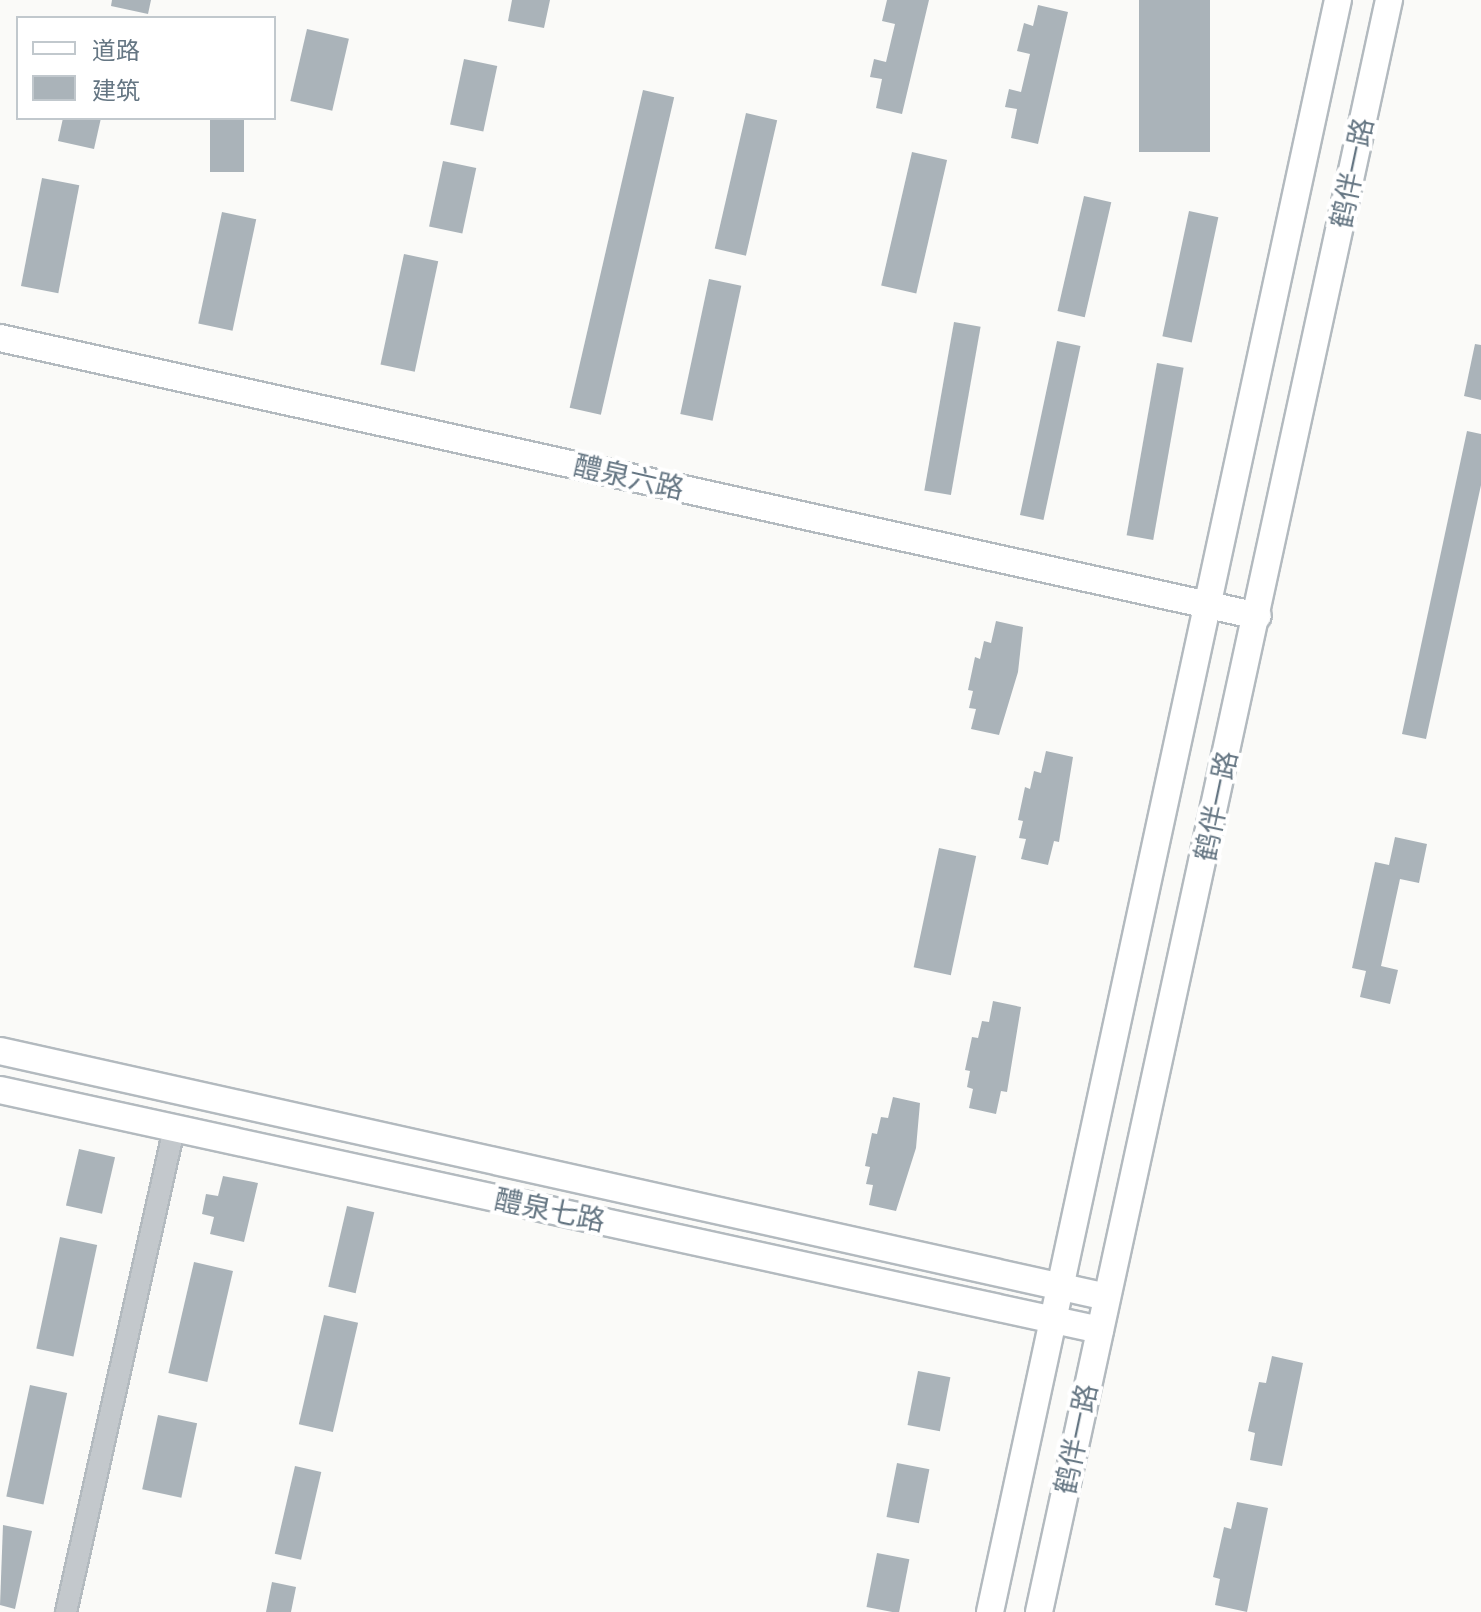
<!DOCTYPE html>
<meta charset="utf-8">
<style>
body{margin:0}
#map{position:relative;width:1481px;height:1612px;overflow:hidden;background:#fafaf8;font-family:Ubuntu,"Noto Sans SC",sans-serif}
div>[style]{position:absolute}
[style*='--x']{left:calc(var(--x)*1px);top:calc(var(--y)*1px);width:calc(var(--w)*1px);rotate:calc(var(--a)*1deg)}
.building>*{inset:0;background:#aab3b9;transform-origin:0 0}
.roads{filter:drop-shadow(2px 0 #b3babf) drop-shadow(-2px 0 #b3babf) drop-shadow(0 2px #b3babf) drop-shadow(0 -2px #b3babf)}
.street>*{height:20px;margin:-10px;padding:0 10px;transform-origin:10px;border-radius:10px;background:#c3c8cc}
.secondary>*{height:26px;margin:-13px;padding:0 13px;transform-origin:13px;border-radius:13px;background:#fff}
span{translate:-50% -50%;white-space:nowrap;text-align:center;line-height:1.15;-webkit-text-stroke:8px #fff;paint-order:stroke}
.street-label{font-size:28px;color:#657683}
.legend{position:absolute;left:16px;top:16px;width:260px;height:104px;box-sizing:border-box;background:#fff;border:2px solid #c1c8cd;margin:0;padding:10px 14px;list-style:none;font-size:24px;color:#657683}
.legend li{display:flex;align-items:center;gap:16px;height:40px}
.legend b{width:40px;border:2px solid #c1c8cd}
</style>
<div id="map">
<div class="building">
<div style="clip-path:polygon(112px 0,151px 0,148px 14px,111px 6px)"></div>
<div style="clip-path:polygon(512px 0,550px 0,544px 28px,508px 21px)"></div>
<div style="clip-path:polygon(887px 0,929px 0,902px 114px,876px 108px,882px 79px,870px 77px,874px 59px,886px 62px,895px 24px,882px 21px)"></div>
<div style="left:1139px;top:0;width:71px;height:152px"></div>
<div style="clip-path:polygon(1038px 5px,1068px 12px,1038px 144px,1011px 138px,1017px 109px,1005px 107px,1009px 89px,1021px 92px,1030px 54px,1017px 51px,1024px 23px,1033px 26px)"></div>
<div style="left:307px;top:29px;width:43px;height:74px;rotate:13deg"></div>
<div style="left:464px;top:59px;width:34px;height:67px;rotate:12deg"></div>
<div style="left:643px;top:90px;width:32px;height:326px;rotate:13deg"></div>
<div style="left:746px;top:113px;width:32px;height:139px;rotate:13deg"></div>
<div style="clip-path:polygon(63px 118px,101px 118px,94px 149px,58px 141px)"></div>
<div style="left:210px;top:118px;width:34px;height:54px"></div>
<div style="left:912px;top:152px;width:36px;height:137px;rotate:13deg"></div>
<div style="left:443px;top:161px;width:34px;height:67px;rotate:12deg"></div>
<div style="left:42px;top:178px;width:38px;height:110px;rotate:11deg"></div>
<div style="left:1084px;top:196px;width:28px;height:118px;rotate:13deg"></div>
<div style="left:1189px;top:211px;width:30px;height:128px;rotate:12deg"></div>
<div style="left:222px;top:212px;width:35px;height:114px;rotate:12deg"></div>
<div style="left:404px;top:254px;width:35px;height:113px;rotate:12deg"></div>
<div style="left:709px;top:279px;width:33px;height:138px;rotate:12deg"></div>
<div style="left:954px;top:322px;width:27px;height:171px;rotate:10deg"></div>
<div style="left:1057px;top:341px;width:24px;height:178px;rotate:12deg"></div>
<div style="clip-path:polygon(1475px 344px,1481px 345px,1481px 400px,1464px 396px)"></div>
<div style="left:1157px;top:363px;width:27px;height:175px;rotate:10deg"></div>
<div style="clip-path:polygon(1467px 431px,1481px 434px,1481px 485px,1426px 739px,1402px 734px)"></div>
<div style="clip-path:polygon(996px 621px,1023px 627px,1018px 672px,999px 735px,971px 729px,976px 709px,969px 708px,973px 691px,968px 690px,975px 657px,980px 659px,984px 641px,991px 643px)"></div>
<div style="clip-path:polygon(1046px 751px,1073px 757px,1059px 842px,1054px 841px,1048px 865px,1021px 859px,1026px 839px,1019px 838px,1023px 821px,1018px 820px,1025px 787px,1030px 789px,1034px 771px,1041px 773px)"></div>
<div style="clip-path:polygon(1395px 837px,1427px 844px,1419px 883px,1400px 879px,1381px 966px,1398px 970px,1390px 1004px,1360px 997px,1366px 971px,1352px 968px,1375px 862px,1389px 865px)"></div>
<div style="left:939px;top:848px;width:38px;height:122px;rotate:12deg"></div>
<div style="clip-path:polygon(993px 1001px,1021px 1007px,1007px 1092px,1001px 1091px,996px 1114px,969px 1108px,973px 1089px,967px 1087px,970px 1071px,965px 1070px,972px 1037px,978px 1038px,982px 1021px,989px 1022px)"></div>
<div style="clip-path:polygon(893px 1097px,920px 1103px,916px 1148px,896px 1211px,869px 1205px,873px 1185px,866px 1184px,870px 1167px,865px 1166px,872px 1133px,877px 1134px,881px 1117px,888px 1118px)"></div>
<div style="left:79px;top:1149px;width:37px;height:58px;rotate:13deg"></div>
<div style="clip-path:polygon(223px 1176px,258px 1183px,244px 1242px,210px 1234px,214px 1217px,202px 1214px,206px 1194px,218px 1196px)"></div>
<div style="left:347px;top:1206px;width:28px;height:83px;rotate:13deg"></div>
<div style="left:60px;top:1237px;width:38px;height:114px;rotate:12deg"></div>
<div style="left:194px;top:1262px;width:40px;height:114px;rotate:13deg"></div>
<div style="left:324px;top:1315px;width:35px;height:112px;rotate:13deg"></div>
<div style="clip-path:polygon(1272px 1356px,1303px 1363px,1282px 1466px,1250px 1460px,1255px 1433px,1248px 1431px,1259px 1382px,1266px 1383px)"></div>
<div style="left:918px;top:1371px;width:33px;height:55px;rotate:11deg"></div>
<div style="left:30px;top:1385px;width:38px;height:114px;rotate:12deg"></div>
<div style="left:158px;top:1415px;width:40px;height:76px;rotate:12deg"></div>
<div style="left:897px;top:1463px;width:33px;height:55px;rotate:11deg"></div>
<div style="left:295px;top:1466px;width:27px;height:90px;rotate:13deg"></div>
<div style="clip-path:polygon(1237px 1502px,1268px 1508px,1247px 1612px,1215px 1605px,1220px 1579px,1213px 1577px,1224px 1527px,1231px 1529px)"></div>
<div style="clip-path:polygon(3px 1525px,32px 1531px,15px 1609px,0 1605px)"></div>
<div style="left:877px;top:1553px;width:33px;height:55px;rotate:11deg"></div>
<div style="clip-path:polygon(272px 1582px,296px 1587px,291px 1612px,266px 1612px)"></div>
</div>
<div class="roads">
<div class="street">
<div style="--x:66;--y:1612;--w:496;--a:-77.4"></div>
</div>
<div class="secondary">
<div style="--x:0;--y:338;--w:1288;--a:12.46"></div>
<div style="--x:0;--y:1051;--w:1134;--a:12.53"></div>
<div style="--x:0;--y:1090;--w:1126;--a:12.31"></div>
<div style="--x:990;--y:1612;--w:1649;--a:-77.82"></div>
<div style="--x:1039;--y:1612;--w:1650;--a:-77.75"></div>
</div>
</div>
<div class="street-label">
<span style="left:1352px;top:173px;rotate:-78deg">鹤伴一路</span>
<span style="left:629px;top:477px;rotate:13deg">醴泉六路</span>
<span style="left:1216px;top:806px;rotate:-78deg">鹤伴一路</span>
<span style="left:550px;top:1210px;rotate:12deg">醴泉七路</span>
<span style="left:1076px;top:1439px;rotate:-78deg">鹤伴一路</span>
</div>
<ul class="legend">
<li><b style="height:10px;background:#fff"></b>道路</li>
<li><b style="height:22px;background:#aab3b9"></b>建筑</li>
</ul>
</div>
